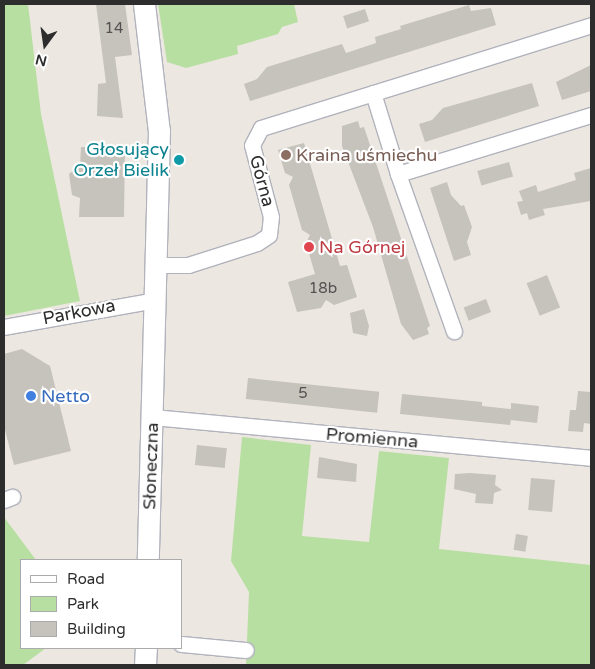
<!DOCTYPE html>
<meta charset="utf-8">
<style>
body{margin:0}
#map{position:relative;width:595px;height:669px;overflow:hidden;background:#ede7e1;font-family:"Varela Round",sans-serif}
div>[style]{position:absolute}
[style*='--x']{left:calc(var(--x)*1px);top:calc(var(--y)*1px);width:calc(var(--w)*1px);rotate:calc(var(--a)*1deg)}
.green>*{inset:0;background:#b8dfa2}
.building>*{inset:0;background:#c6c2bc;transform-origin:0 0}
.roads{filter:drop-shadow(1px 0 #b1b3bc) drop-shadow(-1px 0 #b1b3bc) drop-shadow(0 1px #b1b3bc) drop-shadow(0 -1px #b1b3bc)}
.street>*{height:15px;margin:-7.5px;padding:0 7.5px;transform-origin:7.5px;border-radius:7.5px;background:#fff}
.secondary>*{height:21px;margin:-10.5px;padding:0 10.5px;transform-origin:10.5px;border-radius:10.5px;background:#fff}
.dots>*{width:14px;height:14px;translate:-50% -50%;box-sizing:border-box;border:2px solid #fff;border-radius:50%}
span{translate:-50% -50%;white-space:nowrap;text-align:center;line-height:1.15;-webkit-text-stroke:4.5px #fff;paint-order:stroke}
.number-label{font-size:15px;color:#535251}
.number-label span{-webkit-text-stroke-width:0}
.culture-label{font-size:18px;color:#0d838f}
.right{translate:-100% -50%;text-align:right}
.education-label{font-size:18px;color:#785e54}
.left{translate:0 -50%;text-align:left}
.street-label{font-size:18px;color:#2d2d2d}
.health-label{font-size:18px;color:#be3a42}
.shop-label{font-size:18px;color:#366cbe}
.frame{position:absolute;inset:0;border:5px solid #2d2d2d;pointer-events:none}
.legend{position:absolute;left:20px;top:559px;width:162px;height:90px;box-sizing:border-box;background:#fff;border:1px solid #ababab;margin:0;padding:6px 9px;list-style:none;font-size:15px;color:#2d2d2d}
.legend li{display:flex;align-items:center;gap:10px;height:25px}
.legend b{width:25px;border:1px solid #ababab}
.north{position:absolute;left:20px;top:20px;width:50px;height:50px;-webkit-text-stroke:4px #fff;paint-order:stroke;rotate:194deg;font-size:14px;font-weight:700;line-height:20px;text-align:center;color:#2d2d2d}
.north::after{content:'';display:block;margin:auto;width:18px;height:22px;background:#2d2d2d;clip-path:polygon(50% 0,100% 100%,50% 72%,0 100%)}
</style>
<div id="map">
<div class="green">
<div style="clip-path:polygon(4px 4px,28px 4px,41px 114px,80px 301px,4px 316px)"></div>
<div style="clip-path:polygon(158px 4px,294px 4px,298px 22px,282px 27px,278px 34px,237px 46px,238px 54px,186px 68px,167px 62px)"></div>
<div style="clip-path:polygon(242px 437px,311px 445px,302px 536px,369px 542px,379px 451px,449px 458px,439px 549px,591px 565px,591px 665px,246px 665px,249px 592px,231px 561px)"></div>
<div style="clip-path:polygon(4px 517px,36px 560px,21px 560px,21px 648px,46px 648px,23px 665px,4px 665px)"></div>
</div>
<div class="building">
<div style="clip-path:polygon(96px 4px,125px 4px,132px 55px,115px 57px,123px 118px,97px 116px,98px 84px,106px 83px)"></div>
<div style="clip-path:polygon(469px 5px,471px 11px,491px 8px,496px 25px,250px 101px,244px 84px,257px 79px,267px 67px,342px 44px,346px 53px,376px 43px,375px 37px,401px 29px,400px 26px)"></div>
<div style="left:365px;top:9px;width:13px;height:23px;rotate:72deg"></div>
<div style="clip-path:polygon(591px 65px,591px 91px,562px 100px,556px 82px)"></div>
<div style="clip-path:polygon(532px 83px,539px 106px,425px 142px,419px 124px,432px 120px,443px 108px)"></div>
<div style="clip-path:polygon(358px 121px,360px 128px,364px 127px,430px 326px,427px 328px,429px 334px,413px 340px,401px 324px,373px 227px,342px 146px,342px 126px)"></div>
<div style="clip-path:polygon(304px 143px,340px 266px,347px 265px,357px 297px,334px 305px,326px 300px,321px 308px,297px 312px,288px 282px,315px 274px,306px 243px,310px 235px,302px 230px,289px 185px,293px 177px,285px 173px,278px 150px)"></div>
<div style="clip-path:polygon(81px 147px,125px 148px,124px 217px,79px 217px,80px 198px,72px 195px,69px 174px,80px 165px)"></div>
<div style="left:509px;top:162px;width:15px;height:33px;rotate:74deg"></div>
<div style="clip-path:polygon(591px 168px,591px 201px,543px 209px,545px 215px,529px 220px,527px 213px,521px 215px,517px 202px,523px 201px,519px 191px,536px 185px,538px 192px,576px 180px,574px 173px)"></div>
<div style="clip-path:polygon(447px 182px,451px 195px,461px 206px,464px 205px,472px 227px,467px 242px,471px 255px,454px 261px,430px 188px)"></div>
<div style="left:547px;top:275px;width:35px;height:22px;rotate:68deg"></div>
<div style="left:486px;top:299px;width:14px;height:24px;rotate:69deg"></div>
<div style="clip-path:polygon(364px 309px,369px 326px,367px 336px,353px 333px,350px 313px)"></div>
<div style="clip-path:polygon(22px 349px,50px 366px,71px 451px,14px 465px,4px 426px,4px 354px)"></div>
<div style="left:248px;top:378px;width:132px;height:21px;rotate:6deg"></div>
<div style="clip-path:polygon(578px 391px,591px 392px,591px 424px,584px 423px,583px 432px,568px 431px,570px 410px,576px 410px)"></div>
<div style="clip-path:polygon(402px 394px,482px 402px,482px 406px,511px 409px,511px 403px,539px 406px,537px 423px,511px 420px,510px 425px,400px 414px)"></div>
<div style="left:197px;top:445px;width:30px;height:20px;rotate:6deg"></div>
<div style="clip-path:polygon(319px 457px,357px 464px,356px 482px,317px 478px)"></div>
<div style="clip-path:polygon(470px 473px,496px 475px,495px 485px,502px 490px,494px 493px,493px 504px,475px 503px,476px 494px,454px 489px,455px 474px)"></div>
<div style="left:531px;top:478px;width:24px;height:32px;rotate:5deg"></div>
<div style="left:516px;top:534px;width:12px;height:16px;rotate:9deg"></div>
</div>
<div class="roads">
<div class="street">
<div style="--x:373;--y:93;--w:85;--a:72.8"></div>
<div style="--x:398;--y:174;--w:202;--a:-17"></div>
<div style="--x:398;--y:174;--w:167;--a:70.4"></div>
<div style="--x:156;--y:265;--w:32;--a:0"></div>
<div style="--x:188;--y:265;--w:72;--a:-17.7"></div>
<div style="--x:257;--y:243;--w:14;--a:-34"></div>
<div style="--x:269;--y:235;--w:18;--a:-84"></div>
<div style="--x:271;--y:217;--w:74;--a:-104.8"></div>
<div style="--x:252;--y:145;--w:19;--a:-62"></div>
<div style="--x:261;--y:128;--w:346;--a:-17.3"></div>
<div style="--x:4;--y:327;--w:153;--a:-10.1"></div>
<div style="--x:152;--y:417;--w:441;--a:5.3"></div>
<div style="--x:4;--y:500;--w:9;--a:-21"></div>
<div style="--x:181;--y:644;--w:65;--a:5.3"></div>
</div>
<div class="secondary">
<div style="--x:144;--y:4;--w:128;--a:83.3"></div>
<div style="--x:159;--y:131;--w:429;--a:91.5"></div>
<div style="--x:145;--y:665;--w:17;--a:-87"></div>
</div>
</div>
<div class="dots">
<div style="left:286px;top:155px;background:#8d6e63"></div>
<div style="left:179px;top:160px;background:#0f9aa8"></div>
<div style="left:309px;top:247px;background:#e0444e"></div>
<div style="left:31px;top:396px;background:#3f7fe0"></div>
</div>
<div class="number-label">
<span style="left:114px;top:29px">14</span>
<span style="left:323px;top:289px">18b</span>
<span style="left:303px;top:394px">5</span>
</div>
<div class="culture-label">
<span class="right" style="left:169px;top:160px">Głosujący<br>Orzeł Bielik</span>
</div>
<div class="education-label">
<span class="left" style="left:296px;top:155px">Kraina uśmiechu</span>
</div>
<div class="street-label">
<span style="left:262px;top:181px;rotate:75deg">Górna</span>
<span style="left:79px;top:312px;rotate:-11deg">Parkowa</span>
<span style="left:372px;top:438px;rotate:5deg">Promienna</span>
<span style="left:151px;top:466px;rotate:-88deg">Słoneczna</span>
</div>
<div class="health-label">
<span class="left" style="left:319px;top:247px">Na Górnej</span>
</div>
<div class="shop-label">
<span class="left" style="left:41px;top:396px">Netto</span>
</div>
<div class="frame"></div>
<ul class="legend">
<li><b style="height:6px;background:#fff"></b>Road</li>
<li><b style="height:14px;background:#b8dfa2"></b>Park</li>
<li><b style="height:14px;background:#c6c2bc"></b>Building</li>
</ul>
<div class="north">N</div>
</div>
